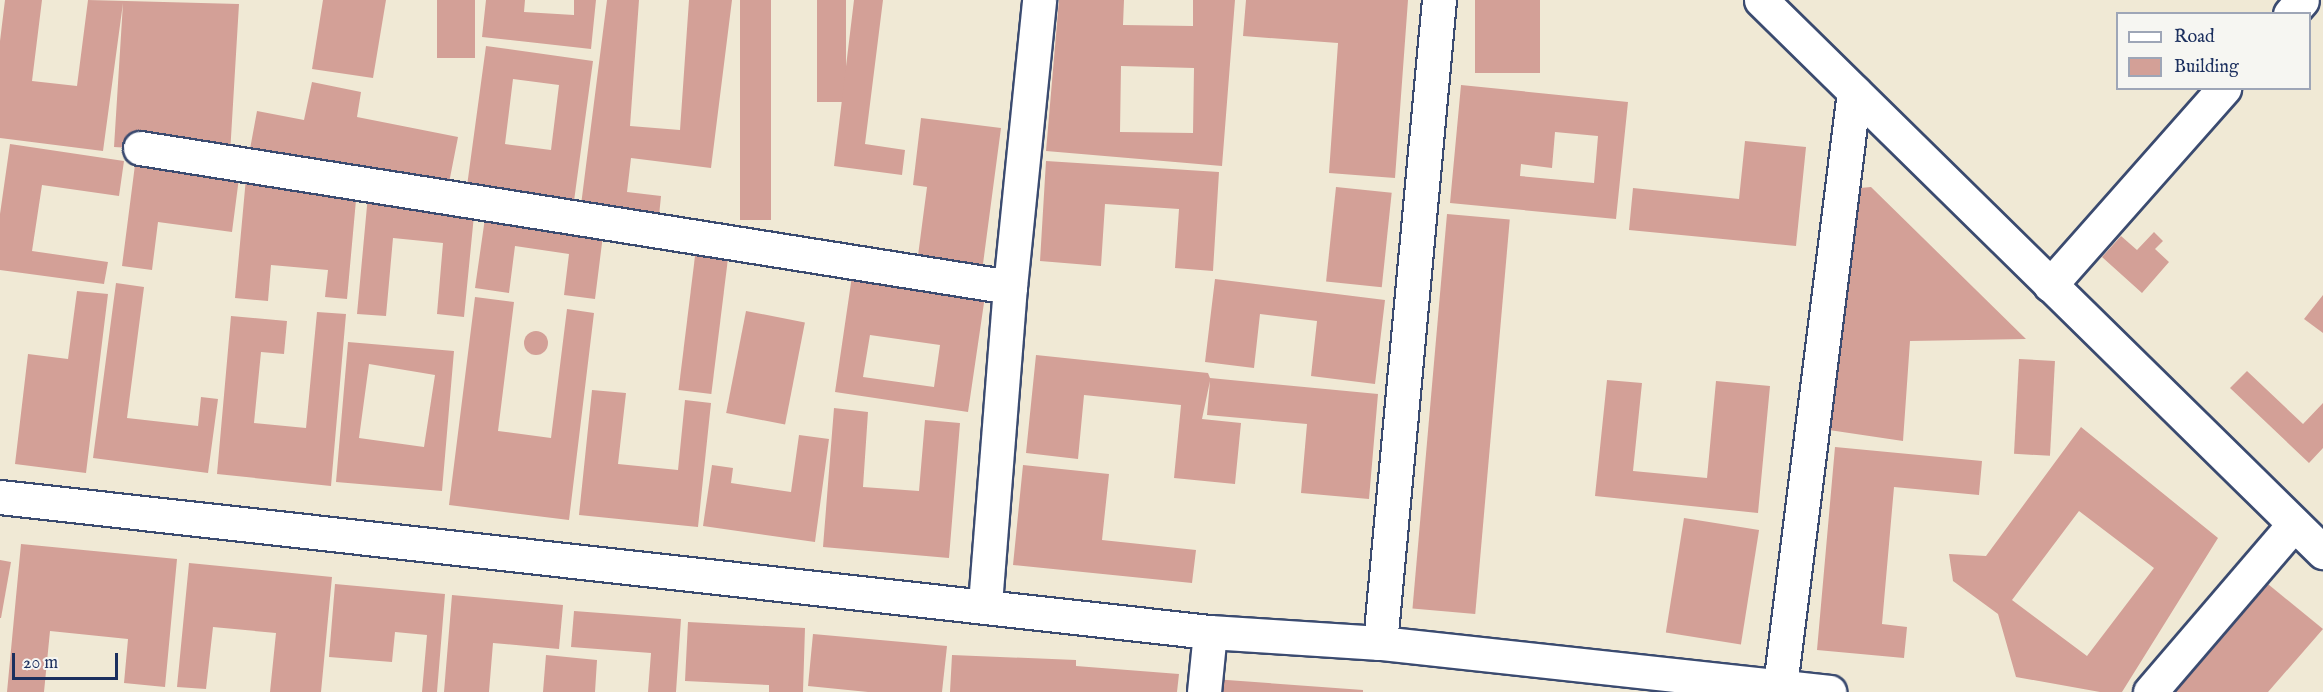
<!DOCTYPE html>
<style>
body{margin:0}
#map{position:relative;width:2323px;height:692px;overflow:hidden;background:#f0e9d5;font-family:"IM FELL English",serif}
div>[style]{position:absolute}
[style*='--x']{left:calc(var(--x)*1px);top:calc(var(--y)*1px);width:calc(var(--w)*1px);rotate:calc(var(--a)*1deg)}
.building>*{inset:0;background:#d3a097;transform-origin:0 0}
.round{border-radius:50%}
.roads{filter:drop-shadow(2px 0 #3b4b70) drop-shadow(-2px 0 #3b4b70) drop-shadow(0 2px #3b4b70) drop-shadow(0 -2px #3b4b70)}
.minor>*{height:33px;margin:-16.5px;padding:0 16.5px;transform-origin:16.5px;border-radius:16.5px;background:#fff}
span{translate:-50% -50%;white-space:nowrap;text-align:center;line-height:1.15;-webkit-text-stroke:4.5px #f6f6f2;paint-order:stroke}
.legend{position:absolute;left:2116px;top:12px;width:195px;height:78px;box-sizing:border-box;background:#f6f6f2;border:2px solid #9ea6b7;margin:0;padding:8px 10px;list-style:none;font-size:18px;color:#1b2f5e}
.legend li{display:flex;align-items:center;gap:12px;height:30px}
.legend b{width:30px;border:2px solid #9ea6b7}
.scale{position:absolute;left:12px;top:653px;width:106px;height:27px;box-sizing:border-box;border:3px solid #1b2f5e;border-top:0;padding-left:8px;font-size:18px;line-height:21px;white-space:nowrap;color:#1b2f5e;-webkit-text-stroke:4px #f6f6f2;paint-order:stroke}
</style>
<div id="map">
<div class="building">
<div style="clip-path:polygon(5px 0,42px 0,32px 81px,77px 86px,88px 0,239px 4px,230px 154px,114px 147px,123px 3px,103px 151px,0 138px,0 41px)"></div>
<div style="clip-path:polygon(323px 0,386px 0,373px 78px,312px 69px)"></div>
<div style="left:437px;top:0;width:38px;height:58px"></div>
<div style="clip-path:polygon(486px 0,525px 0,524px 12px,574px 15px,574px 0,596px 0,591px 49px,482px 37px)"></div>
<div style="clip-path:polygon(607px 0,639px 0,630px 126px,680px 130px,689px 0,732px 0,711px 168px,631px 158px,627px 192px,661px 196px,659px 216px,581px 205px)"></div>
<div style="left:740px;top:0;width:31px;height:220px"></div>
<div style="left:817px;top:0;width:29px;height:102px"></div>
<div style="clip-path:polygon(854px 0,883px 0,865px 144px,905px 150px,902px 175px,834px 166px)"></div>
<div style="clip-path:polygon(evenodd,1059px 0,1124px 0,1123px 25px,1193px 26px,1193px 0,1235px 0,1222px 166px,1046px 151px,1059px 0,1121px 66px,1194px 68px,1193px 133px,1120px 132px,1121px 66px)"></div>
<div style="clip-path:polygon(1246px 0,1408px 0,1395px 178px,1329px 173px,1338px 43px,1243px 36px)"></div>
<div style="left:1475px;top:0;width:65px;height:73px"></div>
<div style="clip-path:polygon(evenodd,486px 46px,593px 61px,574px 201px,467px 186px,486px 46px,513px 79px,559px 85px,551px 150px,505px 144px,513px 79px)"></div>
<div style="clip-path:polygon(312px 82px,361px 92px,357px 117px,458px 137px,448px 188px,250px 149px,257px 111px,304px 120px)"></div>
<div style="clip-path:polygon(evenodd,1461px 85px,1628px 102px,1616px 219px,1450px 203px,1461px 85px,1555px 132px,1598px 136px,1594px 183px,1520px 176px,1521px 164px,1552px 168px,1555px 132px)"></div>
<div style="clip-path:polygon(921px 118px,1001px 128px,981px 279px,916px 271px,927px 187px,913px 185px)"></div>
<div style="clip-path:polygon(1745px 141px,1806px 147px,1796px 246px,1629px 230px,1633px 188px,1739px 199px)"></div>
<div style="clip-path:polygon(10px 144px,124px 161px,119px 196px,42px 185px,32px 251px,108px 262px,104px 284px,0 270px,0 214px)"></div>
<div style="clip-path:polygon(136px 157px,240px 170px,232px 232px,158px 222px,152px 270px,122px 266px)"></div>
<div style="clip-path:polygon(1046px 161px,1219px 172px,1213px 271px,1175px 268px,1179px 209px,1105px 204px,1101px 266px,1040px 261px)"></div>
<div style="clip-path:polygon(246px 178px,357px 189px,347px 299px,325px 297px,328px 270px,271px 265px,268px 301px,235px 298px)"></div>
<div style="left:1336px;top:187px;width:56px;height:95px;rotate:6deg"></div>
<div style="clip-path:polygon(1871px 187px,2026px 339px,1910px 341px,1903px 441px,1829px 430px,1860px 188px)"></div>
<div style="clip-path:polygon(368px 195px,475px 205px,464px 317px,437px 314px,443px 243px,393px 238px,386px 316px,357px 314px)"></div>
<div style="clip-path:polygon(486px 211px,604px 227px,595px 299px,564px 295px,569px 254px,515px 246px,509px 293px,475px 288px)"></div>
<div style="left:1447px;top:214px;width:63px;height:396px;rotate:5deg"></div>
<div style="clip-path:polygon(2154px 232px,2163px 241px,2155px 249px,2169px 262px,2142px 293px,2102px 257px,2121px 236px,2137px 250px)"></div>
<div style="left:696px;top:248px;width:33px;height:143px;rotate:7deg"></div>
<div style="clip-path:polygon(evenodd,852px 276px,985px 296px,968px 412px,835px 392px,852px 276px,870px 335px,940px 345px,934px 387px,863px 377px,870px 335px)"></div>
<div style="clip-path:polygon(1215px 279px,1385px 300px,1375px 384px,1311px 376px,1317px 321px,1260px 314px,1254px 368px,1205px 362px)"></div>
<div style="clip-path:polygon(116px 283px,144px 287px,127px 418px,198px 426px,201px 397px,218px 399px,208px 473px,93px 458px)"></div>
<div style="clip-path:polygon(77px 291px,108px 294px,86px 473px,15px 464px,28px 354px,68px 359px)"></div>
<div style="clip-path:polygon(2323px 295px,2323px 333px,2304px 319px)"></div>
<div style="clip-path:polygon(475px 297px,514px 302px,498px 431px,551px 438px,567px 309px,594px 313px,569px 520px,449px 505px)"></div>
<div style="left:746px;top:311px;width:60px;height:104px;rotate:11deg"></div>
<div style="clip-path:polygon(317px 312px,346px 314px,331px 486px,217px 474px,231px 316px,287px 321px,284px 354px,261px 352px,254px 423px,306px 428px)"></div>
<div class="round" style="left:524px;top:331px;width:24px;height:24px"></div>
<div style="clip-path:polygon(evenodd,348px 342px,454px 351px,442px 491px,336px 482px,348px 342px,369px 364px,435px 375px,424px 447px,359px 438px,369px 364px)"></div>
<div style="clip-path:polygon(1036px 355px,1208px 373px,1210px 378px,1378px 394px,1369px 499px,1301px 493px,1307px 424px,1207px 415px,1210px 381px,1202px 419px,1241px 423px,1235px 484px,1174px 478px,1181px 405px,1084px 395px,1078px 459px,1026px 453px)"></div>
<div style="left:2019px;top:359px;width:36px;height:95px;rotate:3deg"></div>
<div style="clip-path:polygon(2247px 371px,2303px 424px,2323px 403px,2323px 448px,2309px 463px,2230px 388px)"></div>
<div style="clip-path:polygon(1607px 380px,1642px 383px,1633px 471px,1707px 478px,1716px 381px,1770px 386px,1758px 513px,1595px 496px)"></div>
<div style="clip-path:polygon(592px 390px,626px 393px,618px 464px,678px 470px,685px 400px,711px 403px,698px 527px,579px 515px)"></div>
<div style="clip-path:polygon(834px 408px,868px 412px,863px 487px,919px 491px,925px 420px,960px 423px,949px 558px,823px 547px)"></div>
<div style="clip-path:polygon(evenodd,2081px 427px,2218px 538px,2122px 692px,2100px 692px,2016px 677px,1998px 614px,1953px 581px,1949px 554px,1986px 556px,2081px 427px,2079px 511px,2154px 568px,2087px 656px,2012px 600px,2079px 511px)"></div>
<div style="clip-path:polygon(799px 435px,829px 439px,815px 542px,703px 526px,712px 465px,733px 468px,731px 483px,791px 492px)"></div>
<div style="clip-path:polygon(1835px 447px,1982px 461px,1979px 495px,1894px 487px,1882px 624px,1907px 627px,1904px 658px,1817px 650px)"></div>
<div style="clip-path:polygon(1023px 465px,1109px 474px,1102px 540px,1196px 550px,1192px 583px,1013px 565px)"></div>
<div style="left:1684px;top:518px;width:76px;height:116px;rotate:9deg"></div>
<div style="clip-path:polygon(21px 544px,177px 559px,165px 687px,124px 683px,128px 639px,50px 631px,44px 692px,7px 692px)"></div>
<div style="clip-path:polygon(0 560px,11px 562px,1px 618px,0 618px)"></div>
<div style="clip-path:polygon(189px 563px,332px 577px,321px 692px,270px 692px,276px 633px,213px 627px,206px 689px,177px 687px)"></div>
<div style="clip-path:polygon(2263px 580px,2323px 629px,2268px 692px,2167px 692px)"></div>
<div style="clip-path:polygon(335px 584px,445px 594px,437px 692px,422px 692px,427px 635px,395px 632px,392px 662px,329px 657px)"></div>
<div style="clip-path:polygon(452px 595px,563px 605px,559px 649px,493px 643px,489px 692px,444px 692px)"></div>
<div style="clip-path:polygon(574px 611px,681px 619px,676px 692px,648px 692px,651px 653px,571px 647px)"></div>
<div style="clip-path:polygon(688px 622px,805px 628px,803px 692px,769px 692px,769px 685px,685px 681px)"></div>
<div style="clip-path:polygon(813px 634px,947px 646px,942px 692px,868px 692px,808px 686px)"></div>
<div style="clip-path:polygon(546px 655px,597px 660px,595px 692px,543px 692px)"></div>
<div style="clip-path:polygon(952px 655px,1076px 660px,1076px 666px,1179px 674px,1177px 692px,950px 692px)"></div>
<div style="clip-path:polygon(1213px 679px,1363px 690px,1363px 692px,1212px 692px)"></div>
</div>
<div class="roads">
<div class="minor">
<div style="--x:1761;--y:0;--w:788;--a:44.49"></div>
<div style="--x:2290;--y:14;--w:18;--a:-49"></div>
<div style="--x:140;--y:148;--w:881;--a:9.08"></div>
<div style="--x:2050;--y:285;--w:263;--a:-48.5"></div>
<div style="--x:0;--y:497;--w:1218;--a:6.37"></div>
<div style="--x:1210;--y:632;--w:170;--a:3.7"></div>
<div style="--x:1380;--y:643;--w:452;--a:6.2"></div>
<div style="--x:985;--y:604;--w:318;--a:-85.5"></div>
<div style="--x:1010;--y:287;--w:288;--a:-84.2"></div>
<div style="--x:1380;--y:643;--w:646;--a:-84.76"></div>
<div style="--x:1780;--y:686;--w:599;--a:-82.9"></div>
<div style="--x:1204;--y:692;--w:60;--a:-84.3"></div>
<div style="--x:2150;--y:692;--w:221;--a:-49.4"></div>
</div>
</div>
<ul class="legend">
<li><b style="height:8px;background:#fff"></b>Road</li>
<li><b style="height:16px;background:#d3a097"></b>Building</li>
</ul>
<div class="scale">20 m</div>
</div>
